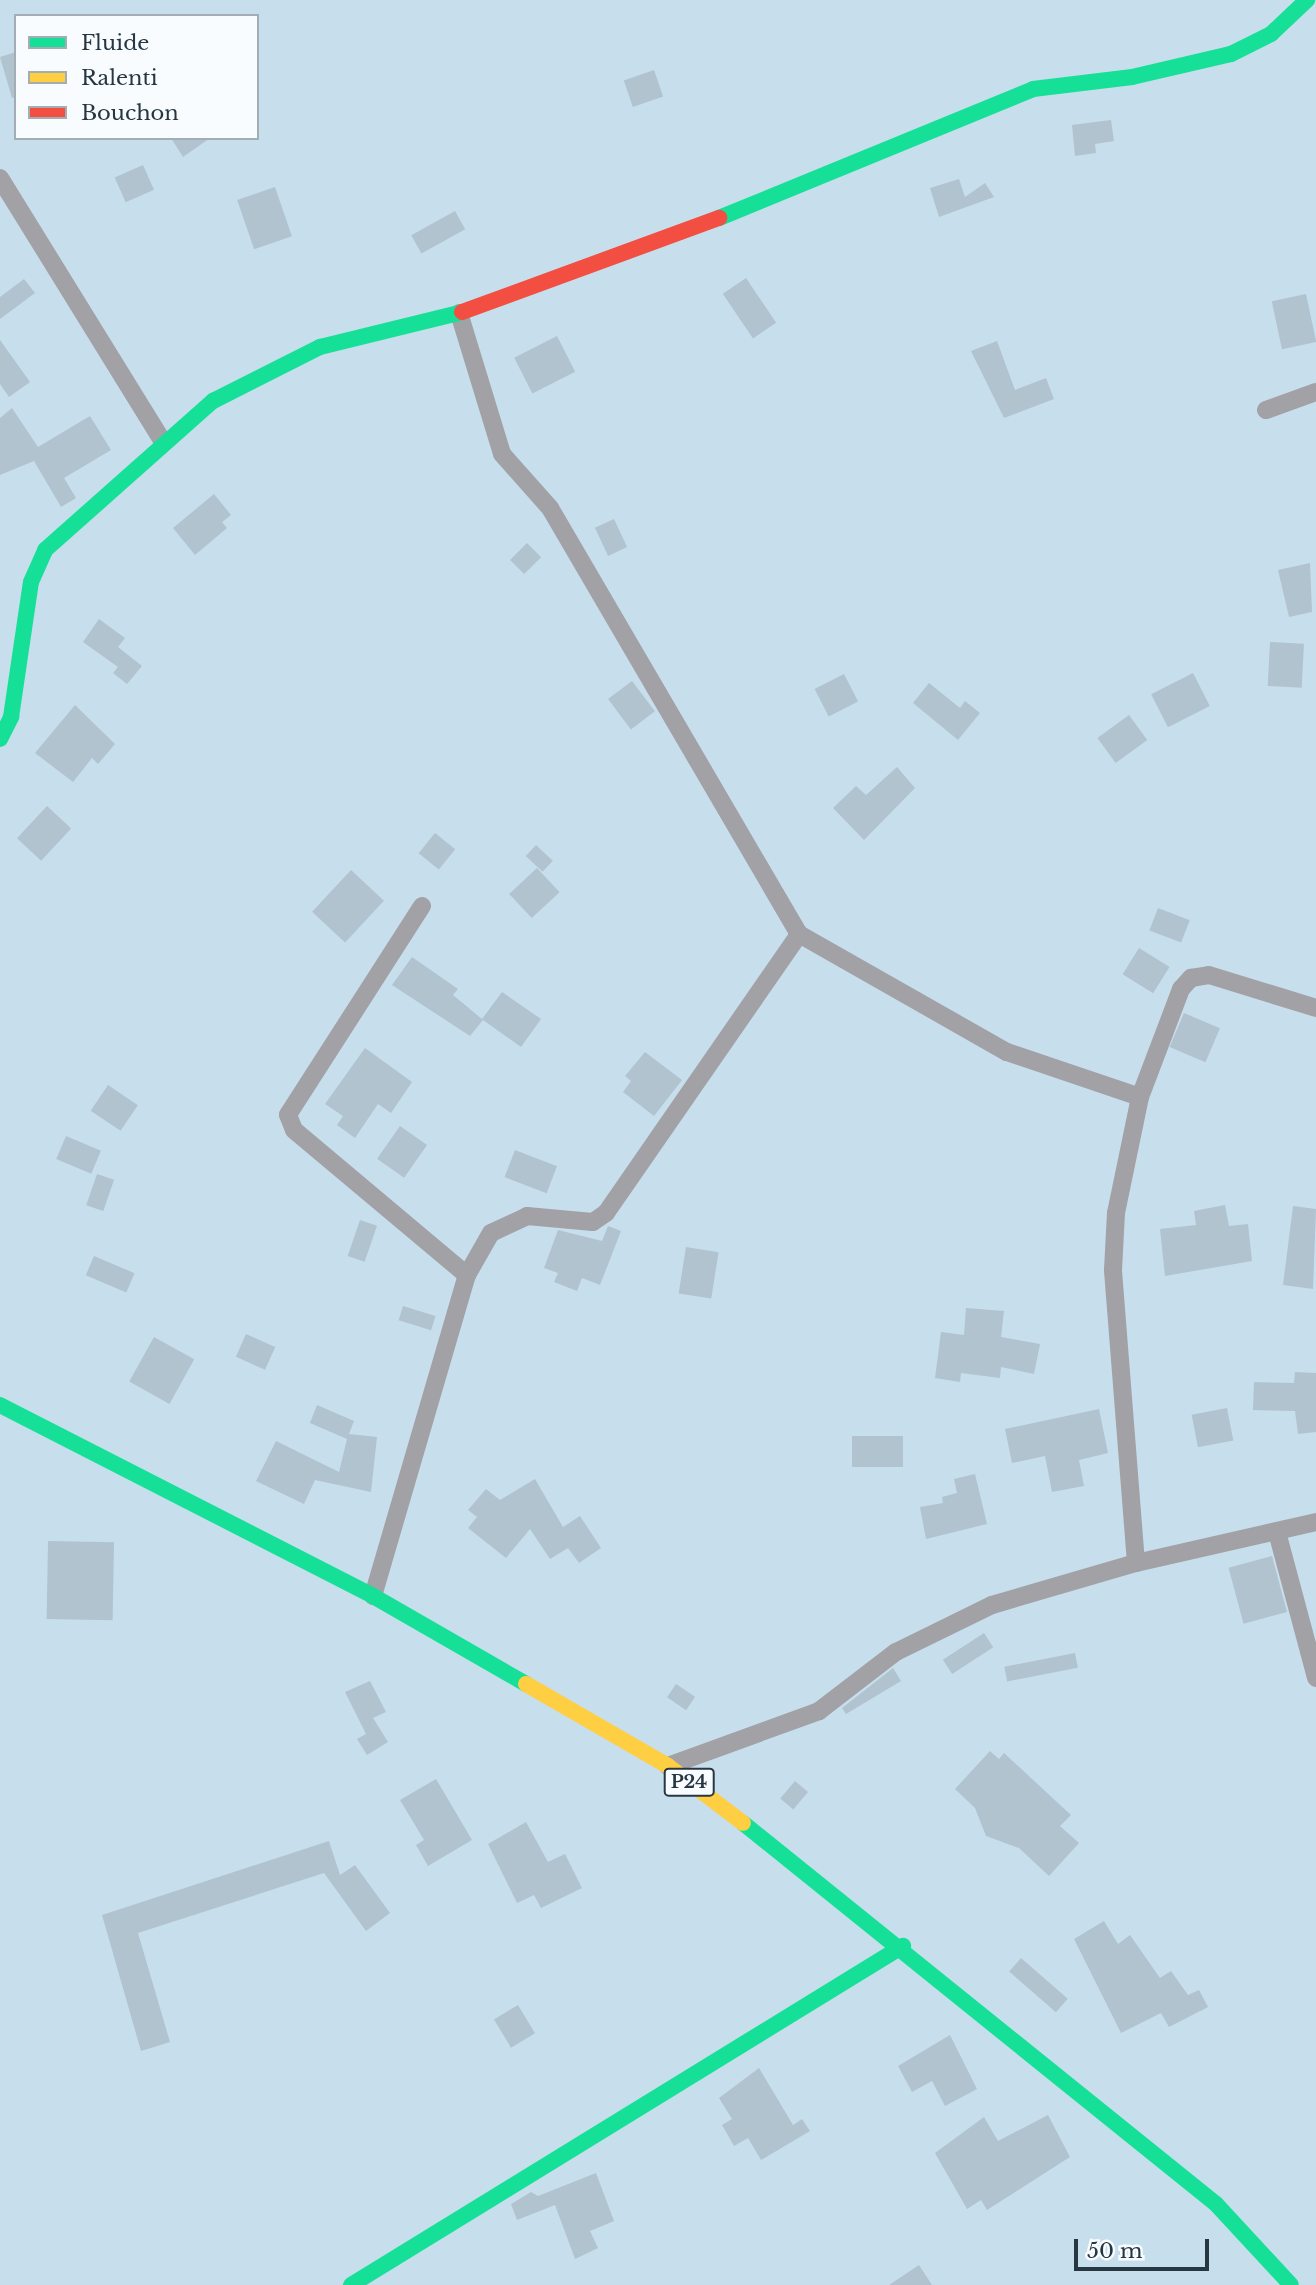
<!DOCTYPE html>
<style>
body{margin:0}
#map{position:relative;width:1316px;height:2285px;overflow:hidden;background:#c7deed;font-family:"Libre Baskerville",serif}
div>[style]{position:absolute}
[style*='--x']{left:calc(var(--x)*1px);top:calc(var(--y)*1px);width:calc(var(--w)*1px);rotate:calc(var(--a)*1deg)}
.building>*{inset:0;background:#b1c3cf;transform-origin:0 0}
.street>*{height:18px;margin:-9px;padding:0 9px;transform-origin:9px;border-radius:9px;background:#a2a1a5}
.fast>*{height:16px;margin:-8px;padding:0 8px;transform-origin:8px;border-radius:8px;background:#16e098}
.slow>*{height:16px;margin:-8px;padding:0 8px;transform-origin:8px;border-radius:8px;background:#ffcf43}
.jam>*{height:16px;margin:-8px;padding:0 8px;transform-origin:8px;border-radius:8px;background:#f24e42}
span{translate:-50% -50%;white-space:nowrap;text-align:center;line-height:1.15;-webkit-text-stroke:5px #f8fcff;paint-order:stroke}
.shield-label span{padding:2px 5px;background:#f8fcff;border:2px solid;border-radius:5px;-webkit-text-stroke-width:0}
.shield-label{font-size:18px;color:#273742;font-weight:700}
.legend{position:absolute;left:14px;top:14px;width:245px;height:126px;box-sizing:border-box;background:#f8fcff;border:2px solid #a4adb3;margin:0;padding:9px 12px;list-style:none;font-size:21px;color:#273742}
.legend li{display:flex;align-items:center;gap:14px;height:35px}
.legend b{width:35px;border:2px solid #a4adb3}
.scale{position:absolute;left:1074px;top:2239px;width:135px;height:32px;box-sizing:border-box;border:4px solid #273742;border-top:0;padding-left:9px;font-size:21px;line-height:24px;white-space:nowrap;color:#273742;-webkit-text-stroke:5px #f8fcff;paint-order:stroke}
</style>
<div id="map">
<div class="building">
<div style="clip-path:polygon(16px 52px,16px 97px,12px 98px,0 57px)"></div>
<div style="left:654px;top:70px;width:28px;height:32px;rotate:71deg"></div>
<div style="clip-path:polygon(1111px 120px,1114px 141px,1095px 144px,1096px 153px,1075px 156px,1072px 125px)"></div>
<div style="clip-path:polygon(171px 138px,210px 138px,183px 157px)"></div>
<div style="left:143px;top:165px;width:27px;height:31px;rotate:66deg"></div>
<div style="clip-path:polygon(959px 179px,965px 197px,985px 183px,994px 197px,939px 217px,930px 188px)"></div>
<div style="left:275px;top:187px;width:52px;height:40px;rotate:71deg"></div>
<div style="left:455px;top:211px;width:21px;height:50px;rotate:61deg"></div>
<div style="left:746px;top:278px;width:54px;height:28px;rotate:56deg"></div>
<div style="clip-path:polygon(24px 279px,35px 293px,0 319px,0 297px)"></div>
<div style="left:1306px;top:294px;width:49px;height:35px;rotate:78deg"></div>
<div style="left:557px;top:336px;width:40px;height:48px;rotate:63deg"></div>
<div style="clip-path:polygon(0 340px,30px 382px,9px 397px,0 384px)"></div>
<div style="clip-path:polygon(997px 341px,1015px 390px,1046px 378px,1054px 399px,1004px 418px,971px 351px)"></div>
<div style="clip-path:polygon(12px 408px,38px 447px,90px 416px,111px 450px,64px 478px,76px 498px,61px 507px,34px 461px,0 475px,0 418px)"></div>
<div style="clip-path:polygon(214px 494px,231px 515px,222px 522px,227px 528px,195px 555px,173px 528px)"></div>
<div style="left:614px;top:519px;width:31px;height:21px;rotate:65deg"></div>
<div style="left:527px;top:543px;width:20px;height:24px;rotate:45deg"></div>
<div style="clip-path:polygon(1310px 563px,1312px 612px,1289px 617px,1278px 570px)"></div>
<div style="clip-path:polygon(99px 619px,125px 638px,118px 647px,142px 666px,127px 684px,113px 673px,118px 667px,83px 642px)"></div>
<div style="left:1270px;top:642px;width:34px;height:44px;rotate:3deg"></div>
<div style="left:1193px;top:673px;width:37px;height:47px;rotate:63deg"></div>
<div style="left:844px;top:674px;width:31px;height:33px;rotate:63deg"></div>
<div style="left:632px;top:681px;width:38px;height:30px;rotate:53deg"></div>
<div style="clip-path:polygon(929px 683px,960px 708px,965px 701px,980px 713px,958px 740px,913px 703px)"></div>
<div style="clip-path:polygon(75px 705px,115px 744px,98px 764px,92px 758px,73px 782px,35px 753px)"></div>
<div style="left:1129px;top:715px;width:31px;height:39px;rotate:54deg"></div>
<div style="clip-path:polygon(897px 767px,915px 788px,864px 840px,833px 808px,856px 786px,866px 795px)"></div>
<div style="left:47px;top:806px;width:33px;height:44px;rotate:43deg"></div>
<div style="left:435px;top:833px;width:26px;height:26px;rotate:39deg"></div>
<div style="left:536px;top:845px;width:23px;height:15px;rotate:43deg"></div>
<div style="left:537px;top:868px;width:33px;height:38px;rotate:47deg"></div>
<div style="left:351px;top:870px;width:45px;height:57px;rotate:43deg"></div>
<div style="left:1158px;top:908px;width:34px;height:24px;rotate:21deg"></div>
<div style="left:1139px;top:948px;width:36px;height:31px;rotate:32deg"></div>
<div style="clip-path:polygon(412px 957px,458px 989px,453px 995px,482px 1019px,502px 992px,541px 1019px,521px 1047px,483px 1020px,470px 1036px,392px 985px)"></div>
<div style="left:1184px;top:1013px;width:39px;height:37px;rotate:23deg"></div>
<div style="clip-path:polygon(365px 1048px,412px 1082px,391px 1113px,378px 1104px,355px 1138px,337px 1125px,343px 1116px,325px 1104px)"></div>
<div style="clip-path:polygon(645px 1052px,682px 1080px,654px 1116px,623px 1092px,631px 1081px,625px 1076px)"></div>
<div style="left:108px;top:1085px;width:36px;height:31px;rotate:34deg"></div>
<div style="left:400px;top:1126px;width:33px;height:40px;rotate:35deg"></div>
<div style="left:66px;top:1136px;width:38px;height:25px;rotate:23deg"></div>
<div style="left:515px;top:1150px;width:45px;height:29px;rotate:21deg"></div>
<div style="left:97px;top:1174px;width:18px;height:33px;rotate:19deg"></div>
<div style="clip-path:polygon(1225px 1205px,1229px 1226px,1248px 1224px,1252px 1261px,1165px 1276px,1160px 1229px,1196px 1225px,1194px 1211px)"></div>
<div style="clip-path:polygon(1293px 1206px,1316px 1209px,1313px 1289px,1283px 1285px)"></div>
<div style="left:360px;top:1220px;width:18px;height:38px;rotate:19deg"></div>
<div style="clip-path:polygon(608px 1226px,621px 1231px,600px 1285px,582px 1278px,577px 1291px,554px 1282px,558px 1273px,544px 1268px,558px 1230px,602px 1241px)"></div>
<div style="left:686px;top:1247px;width:33px;height:47px;rotate:9deg"></div>
<div style="left:94px;top:1256px;width:44px;height:21px;rotate:23deg"></div>
<div style="left:403px;top:1306px;width:34px;height:15px;rotate:17deg"></div>
<div style="clip-path:polygon(966px 1308px,1004px 1311px,1001px 1337px,1040px 1344px,1034px 1374px,1001px 1367px,1000px 1378px,961px 1373px,960px 1382px,935px 1378px,941px 1332px,964px 1335px)"></div>
<div style="left:246px;top:1334px;width:32px;height:25px;rotate:24deg"></div>
<div style="left:154px;top:1337px;width:46px;height:51px;rotate:29deg"></div>
<div style="clip-path:polygon(1295px 1372px,1316px 1373px,1316px 1432px,1298px 1434px,1295px 1411px,1253px 1410px,1254px 1382px,1294px 1383px)"></div>
<div style="clip-path:polygon(317px 1405px,354px 1421px,349px 1434px,377px 1437px,371px 1492px,315px 1480px,304px 1504px,256px 1481px,276px 1441px,339px 1472px,347px 1439px,310px 1423px)"></div>
<div style="left:1227px;top:1408px;width:33px;height:36px;rotate:79deg"></div>
<div style="clip-path:polygon(1099px 1409px,1108px 1453px,1079px 1460px,1084px 1486px,1052px 1492px,1045px 1456px,1012px 1463px,1005px 1429px)"></div>
<div style="left:852px;top:1436px;width:51px;height:31px"></div>
<div style="clip-path:polygon(975px 1474px,987px 1524px,926px 1539px,920px 1507px,943px 1503px,942px 1497px,957px 1493px,954px 1479px)"></div>
<div style="clip-path:polygon(535px 1479px,563px 1527px,580px 1516px,601px 1548px,579px 1563px,568px 1548px,550px 1559px,530px 1529px,506px 1558px,468px 1528px,477px 1517px,468px 1510px,486px 1489px,500px 1500px)"></div>
<div style="left:48px;top:1541px;width:66px;height:78px;rotate:1deg"></div>
<div style="left:1272px;top:1556px;width:58px;height:45px;rotate:75deg"></div>
<div style="left:984px;top:1633px;width:17px;height:49px;rotate:57deg"></div>
<div style="left:1075px;top:1653px;width:15px;height:72px;rotate:79deg"></div>
<div style="clip-path:polygon(893px 1668px,901px 1681px,846px 1714px,842px 1708px)"></div>
<div style="clip-path:polygon(370px 1681px,386px 1712px,373px 1718px,388px 1742px,367px 1755px,357px 1739px,366px 1734px,345px 1692px)"></div>
<div style="left:676px;top:1684px;width:23px;height:16px;rotate:34deg"></div>
<div style="clip-path:polygon(990px 1751px,999px 1759px,1004px 1753px,1071px 1815px,1060px 1826px,1079px 1843px,1049px 1876px,1019px 1848px,986px 1836px,975px 1808px,955px 1789px)"></div>
<div style="clip-path:polygon(436px 1779px,472px 1840px,428px 1866px,416px 1845px,424px 1840px,400px 1800px)"></div>
<div style="left:795px;top:1781px;width:17px;height:23px;rotate:40deg"></div>
<div style="clip-path:polygon(526px 1822px,548px 1862px,565px 1854px,582px 1888px,541px 1908px,534px 1895px,517px 1903px,488px 1844px)"></div>
<div style="clip-path:polygon(329px 1841px,340px 1875px,355px 1865px,390px 1913px,366px 1931px,324px 1873px,138px 1933px,170px 2042px,141px 2051px,102px 1915px)"></div>
<div style="clip-path:polygon(1104px 1921px,1118px 1944px,1130px 1935px,1160px 1978px,1171px 1971px,1188px 1995px,1199px 1990px,1208px 2007px,1169px 2027px,1161px 2013px,1121px 2033px,1074px 1939px)"></div>
<div style="left:1021px;top:1958px;width:62px;height:18px;rotate:41deg"></div>
<div style="left:518px;top:2005px;width:33px;height:28px;rotate:59deg"></div>
<div style="clip-path:polygon(950px 2035px,977px 2089px,945px 2106px,932px 2081px,912px 2092px,898px 2066px)"></div>
<div style="clip-path:polygon(759px 2068px,793px 2125px,802px 2119px,810px 2131px,761px 2160px,748px 2138px,734px 2146px,722px 2125px,732px 2119px,719px 2098px)"></div>
<div style="clip-path:polygon(1048px 2115px,1070px 2157px,987px 2210px,981px 2200px,967px 2209px,935px 2153px,984px 2117px,998px 2141px)"></div>
<div style="clip-path:polygon(596px 2173px,614px 2221px,590px 2231px,598px 2248px,575px 2259px,555px 2205px,517px 2220px,511px 2204px,531px 2192px,538px 2196px)"></div>
<div style="clip-path:polygon(919px 2265px,932px 2285px,889px 2285px)"></div>
</div>
<div class="street">
<div style="--x:0;--y:178;--w:308;--a:58.3"></div>
<div style="--x:459;--y:313;--w:147;--a:73"></div>
<div style="--x:502;--y:454;--w:72;--a:48.4"></div>
<div style="--x:550;--y:508;--w:493;--a:59.7"></div>
<div style="--x:799;--y:934;--w:239;--a:29.6"></div>
<div style="--x:1007;--y:1052;--w:140;--a:18.7"></div>
<div style="--x:1266;--y:410;--w:53;--a:-19.8"></div>
<div style="--x:422;--y:906;--w:248;--a:122.7"></div>
<div style="--x:288;--y:1115;--w:16;--a:68"></div>
<div style="--x:294;--y:1130;--w:226;--a:40"></div>
<div style="--x:1277;--y:1532;--w:151;--a:75"></div>
<div style="--x:1136;--y:1563;--w:294;--a:-94.5"></div>
<div style="--x:1113;--y:1270;--w:57;--a:-87"></div>
<div style="--x:1116;--y:1213;--w:118;--a:-78.3"></div>
<div style="--x:1140;--y:1097;--w:116;--a:-69.2"></div>
<div style="--x:1181;--y:989;--w:15;--a:-48"></div>
<div style="--x:1191;--y:978;--w:18;--a:-9"></div>
<div style="--x:1209;--y:975;--w:112;--a:17.1"></div>
<div style="--x:373;--y:1596;--w:334;--a:-73.7"></div>
<div style="--x:467;--y:1275;--w:48;--a:-60.3"></div>
<div style="--x:491;--y:1233;--w:40;--a:-25"></div>
<div style="--x:527;--y:1216;--w:66;--a:5.2"></div>
<div style="--x:593;--y:1222;--w:16;--a:-35"></div>
<div style="--x:606;--y:1213;--w:339;--a:-55.3"></div>
<div style="--x:668;--y:1766;--w:161;--a:-20"></div>
<div style="--x:819;--y:1711;--w:97;--a:-37.5"></div>
<div style="--x:896;--y:1652;--w:107;--a:-26.1"></div>
<div style="--x:992;--y:1605;--w:150;--a:-16.3"></div>
<div style="--x:1136;--y:1563;--w:185;--a:-12.8"></div>
</div>
<div class="fast">
<div style="--x:719;--y:218;--w:339;--a:-22.3"></div>
<div style="--x:1033;--y:89;--w:100;--a:-6.9"></div>
<div style="--x:1132;--y:77;--w:102;--a:-13.1"></div>
<div style="--x:1231;--y:54;--w:45;--a:-26.6"></div>
<div style="--x:1271;--y:34;--w:50;--a:-43.4"></div>
<div style="--x:0;--y:739;--w:25;--a:-63"></div>
<div style="--x:11;--y:717;--w:136;--a:-81.6"></div>
<div style="--x:31;--y:582;--w:35;--a:-66"></div>
<div style="--x:45;--y:550;--w:225;--a:-41.6"></div>
<div style="--x:213;--y:401;--w:120;--a:-26.8"></div>
<div style="--x:320;--y:347;--w:146;--a:-13.8"></div>
<div style="--x:0;--y:1405;--w:419;--a:27.1"></div>
<div style="--x:373;--y:1596;--w:177;--a:29.9"></div>
<div style="--x:743;--y:1823;--w:607;--a:38.85"></div>
<div style="--x:1216;--y:2204;--w:110;--a:47.2"></div>
<div style="--x:351;--y:2285;--w:648;--a:-31.56"></div>
</div>
<div class="slow">
<div style="--x:526;--y:1684;--w:164;--a:30"></div>
<div style="--x:668;--y:1766;--w:94;--a:37.2"></div>
</div>
<div class="jam">
<div style="--x:462;--y:312;--w:274;--a:-20.1"></div>
</div>
<div class="shield-label">
<span style="left:689px;top:1782px">P24</span>
</div>
<ul class="legend">
<li><b style="height:9px;background:#16e098"></b>Fluide</li>
<li><b style="height:9px;background:#ffcf43"></b>Ralenti</li>
<li><b style="height:9px;background:#f24e42"></b>Bouchon</li>
</ul>
<div class="scale">50 m</div>
</div>
